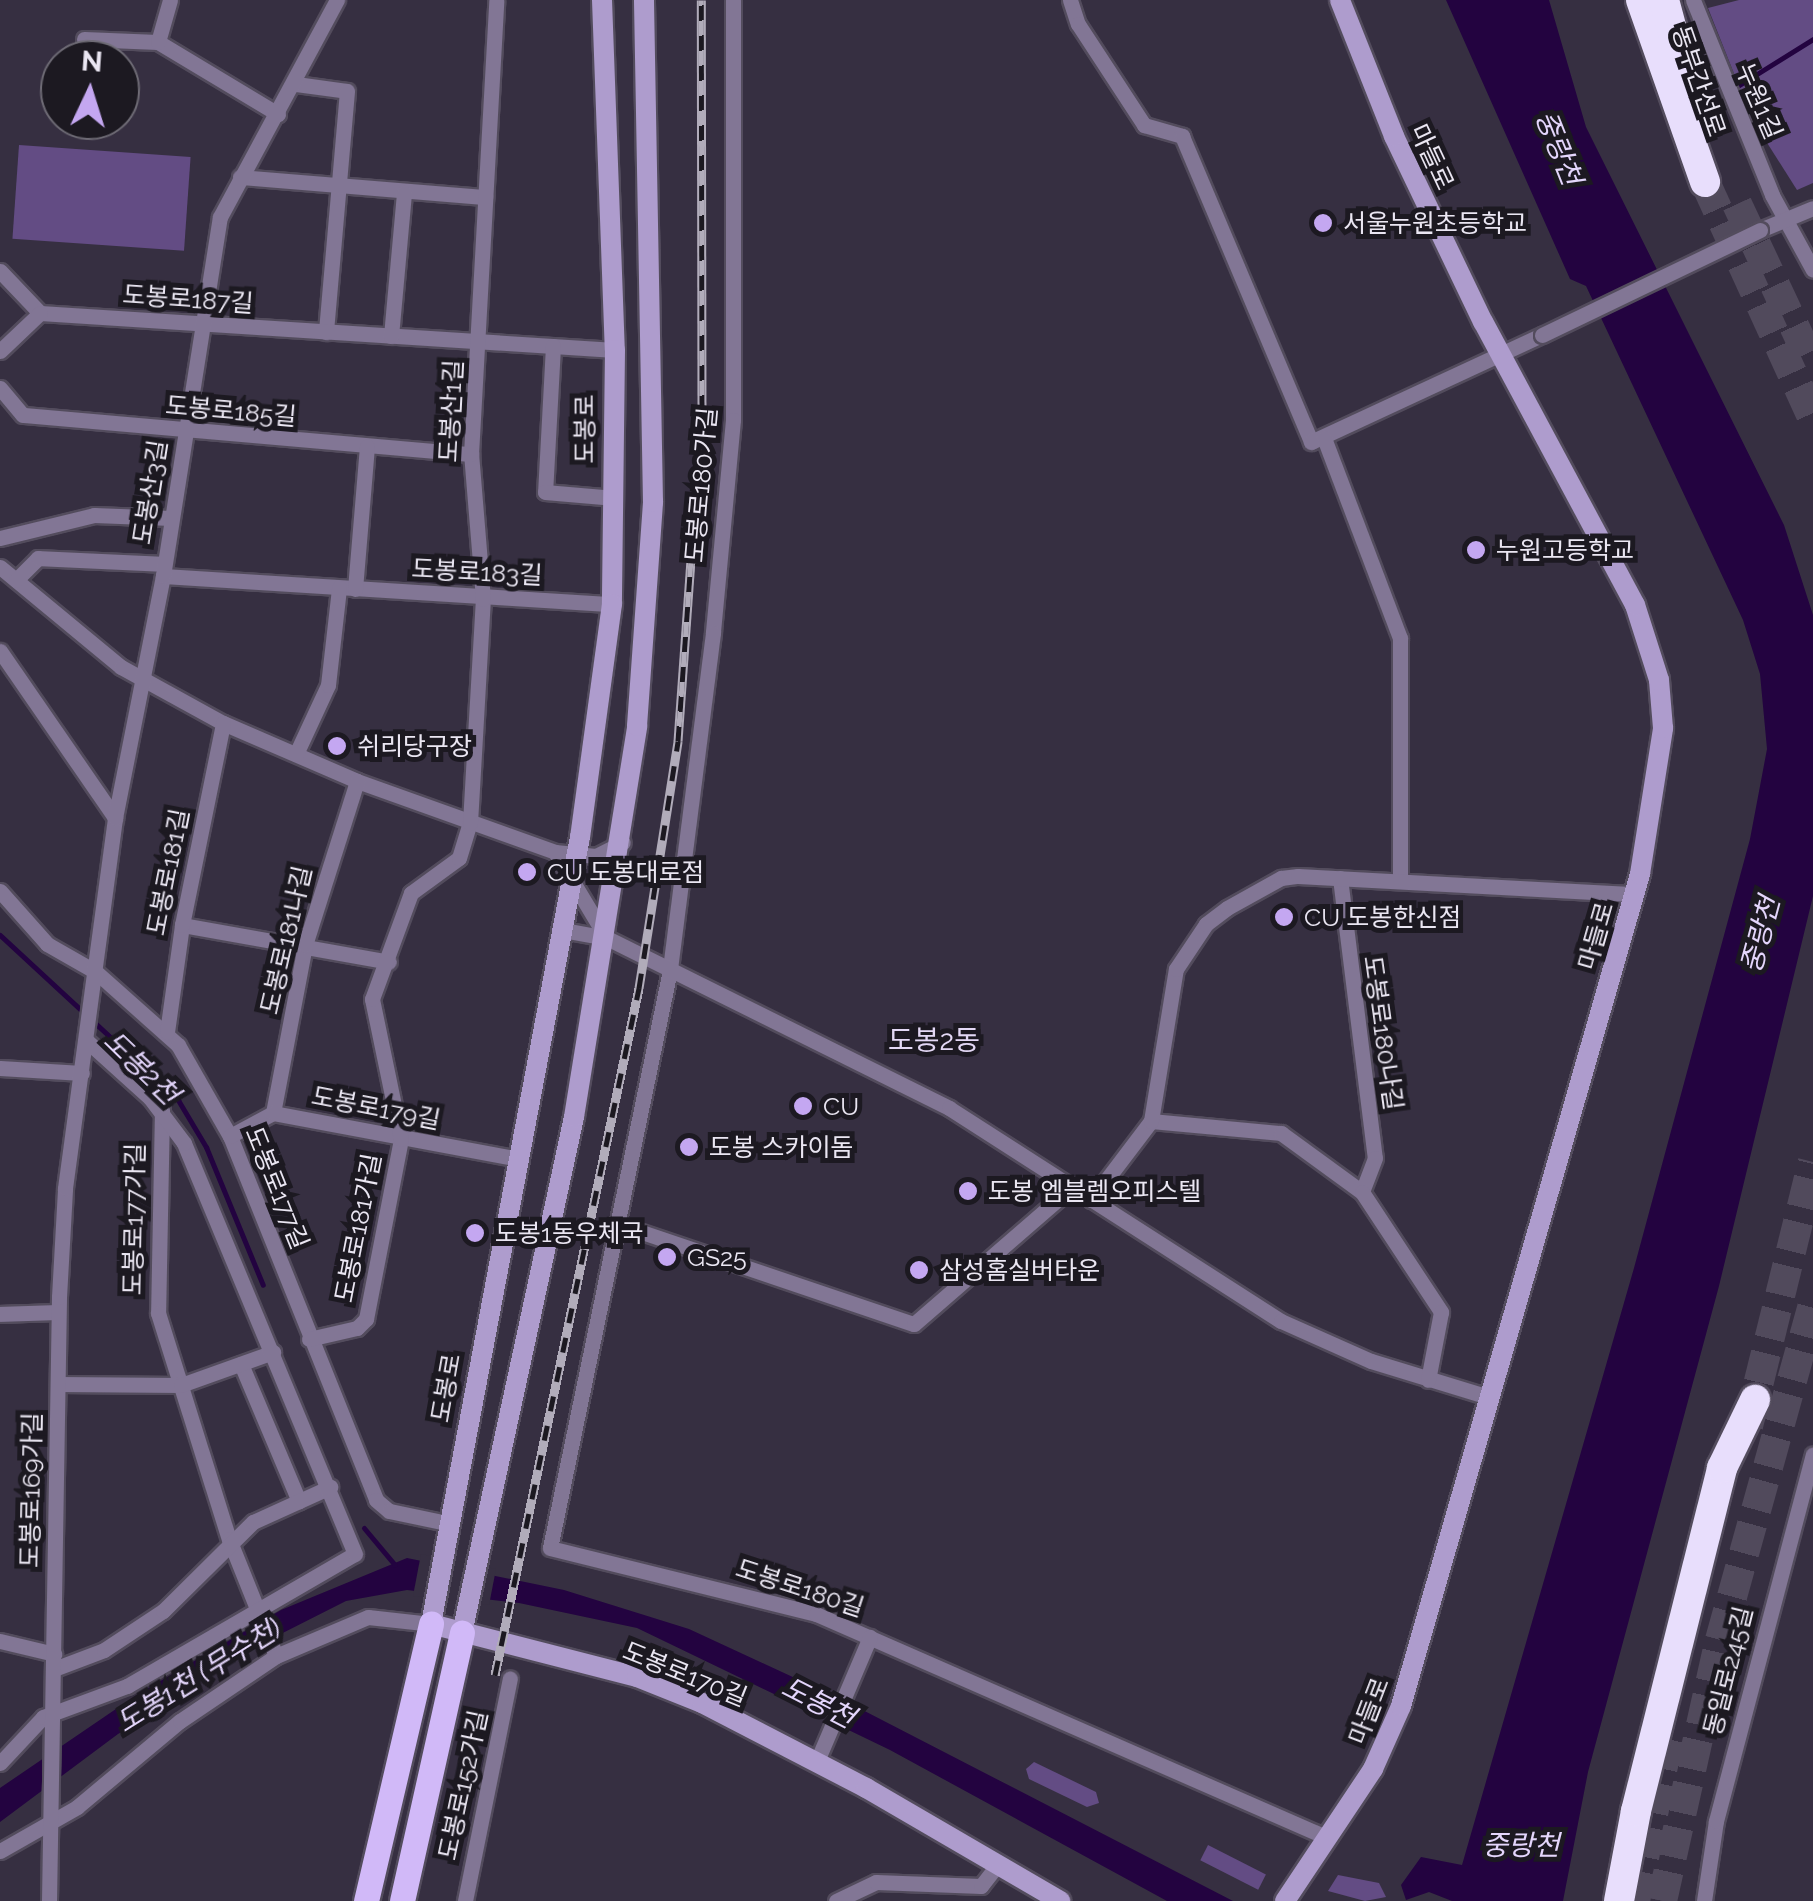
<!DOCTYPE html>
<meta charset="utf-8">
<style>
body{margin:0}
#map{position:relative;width:1813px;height:1901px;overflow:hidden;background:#362f41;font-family:Raleway,"Noto Sans KR",sans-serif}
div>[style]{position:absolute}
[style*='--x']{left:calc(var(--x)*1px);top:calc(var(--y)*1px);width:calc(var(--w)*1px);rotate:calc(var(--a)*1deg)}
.green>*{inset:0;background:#634c84;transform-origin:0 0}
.water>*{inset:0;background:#230340}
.pier>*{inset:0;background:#362f41}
.stream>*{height:5px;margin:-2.5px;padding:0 2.5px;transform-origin:2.5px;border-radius:2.5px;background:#230340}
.highway-tunnel>*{height:30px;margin-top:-15px;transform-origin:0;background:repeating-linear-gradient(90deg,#514a5c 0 30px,transparent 0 45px)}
.roads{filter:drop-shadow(2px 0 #534c5d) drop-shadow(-2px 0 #534c5d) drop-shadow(0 2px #534c5d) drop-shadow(0 -2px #534c5d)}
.street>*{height:15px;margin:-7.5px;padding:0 7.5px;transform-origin:7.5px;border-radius:7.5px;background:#827695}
.secondary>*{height:20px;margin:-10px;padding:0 10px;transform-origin:10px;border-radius:10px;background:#ae9ccd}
.primary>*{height:25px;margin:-12.5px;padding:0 12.5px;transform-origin:12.5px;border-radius:12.5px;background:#d1b9f8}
.highway>*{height:30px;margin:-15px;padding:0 15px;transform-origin:15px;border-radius:15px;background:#e8defc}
.rail>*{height:9px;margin-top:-4.5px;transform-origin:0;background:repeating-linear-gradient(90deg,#1c1921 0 15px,#b1acba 0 30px);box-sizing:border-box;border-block:2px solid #b1acba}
.bridges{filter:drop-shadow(2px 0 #534c5d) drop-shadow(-2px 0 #534c5d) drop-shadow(0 2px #534c5d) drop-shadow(0 -2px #534c5d)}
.street-bridge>*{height:15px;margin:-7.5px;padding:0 7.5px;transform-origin:7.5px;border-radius:7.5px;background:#827695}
.dots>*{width:28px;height:28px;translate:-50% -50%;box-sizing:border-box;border:5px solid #1c1921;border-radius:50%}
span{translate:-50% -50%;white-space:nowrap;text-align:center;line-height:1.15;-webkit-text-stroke:10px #1c1921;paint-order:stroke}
.street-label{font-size:25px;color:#eae6f2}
.poi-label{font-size:25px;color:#eae6f2}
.left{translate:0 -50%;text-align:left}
.water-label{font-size:28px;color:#e4d6fc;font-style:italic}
.neighbourhood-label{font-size:28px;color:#e3d8f5}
.north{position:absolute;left:40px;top:40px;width:100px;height:100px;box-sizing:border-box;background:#1c1921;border:2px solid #6e6b75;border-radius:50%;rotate:4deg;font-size:28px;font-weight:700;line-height:40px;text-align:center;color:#eae6f2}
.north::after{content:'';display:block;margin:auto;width:35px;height:45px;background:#c4a7f1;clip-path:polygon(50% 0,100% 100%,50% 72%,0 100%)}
</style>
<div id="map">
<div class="green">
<div style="clip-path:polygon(1739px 0,1813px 0,1813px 183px,1797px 190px,1752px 119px,1708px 8px)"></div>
<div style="left:19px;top:145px;width:172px;height:94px;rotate:4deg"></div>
<div style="clip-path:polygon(1034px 1762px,1096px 1792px,1099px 1803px,1087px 1807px,1029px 1779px,1026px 1769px)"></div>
<div style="left:1208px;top:1845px;width:65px;height:17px;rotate:27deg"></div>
<div style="clip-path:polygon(1338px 1875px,1379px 1883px,1386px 1897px,1365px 1901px,1328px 1891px)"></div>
</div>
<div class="water">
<div style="clip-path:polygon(1446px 0,1549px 0,1586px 127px,1784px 525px,1813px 615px,1813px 896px,1719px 1286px,1588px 1772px,1563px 1901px,1452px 1901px,1429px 1892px,1406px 1900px,1401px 1885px,1421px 1857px,1462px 1865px,1634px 1268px,1750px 839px,1767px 749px,1760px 674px,1743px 620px,1586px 286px,1570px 279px)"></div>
<div style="clip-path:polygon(407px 1558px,564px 1590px,689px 1629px,851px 1704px,1233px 1901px,1167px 1901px,890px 1750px,637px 1628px,519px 1603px,407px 1590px,346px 1601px,239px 1655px,118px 1734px,0 1822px,0 1788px,135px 1696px,281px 1610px)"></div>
</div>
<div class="pier">
<div style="clip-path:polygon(421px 1554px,496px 1569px,489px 1605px,413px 1596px)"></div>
</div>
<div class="stream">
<div style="--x:1736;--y:87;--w:91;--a:-31.9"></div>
<div style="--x:0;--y:935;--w:243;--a:42.8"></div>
<div style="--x:178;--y:1100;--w:55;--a:59.2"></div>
<div style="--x:206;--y:1147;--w:149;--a:67.6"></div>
<div style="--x:364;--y:1528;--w:48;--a:50"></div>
</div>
<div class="highway-tunnel">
<div style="--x:1705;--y:182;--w:260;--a:65.5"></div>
<div style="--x:1737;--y:204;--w:179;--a:64.9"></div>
<div style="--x:1748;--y:1426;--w:272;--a:-76.2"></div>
<div style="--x:1635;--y:1901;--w:167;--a:-78.3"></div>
<div style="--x:1662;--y:1901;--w:267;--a:-77.5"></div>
<div style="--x:1720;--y:1640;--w:348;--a:-74.5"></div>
</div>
<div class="roads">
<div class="street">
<div style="--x:733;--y:0;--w:420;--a:90"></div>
<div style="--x:733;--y:420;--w:214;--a:95.4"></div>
<div style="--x:713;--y:633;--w:340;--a:97.3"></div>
<div style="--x:670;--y:970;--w:590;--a:101.73"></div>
<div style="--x:550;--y:1548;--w:274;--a:13.9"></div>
<div style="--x:816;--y:1614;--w:559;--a:23.63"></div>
<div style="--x:1070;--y:0;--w:25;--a:72"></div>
<div style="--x:1078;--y:24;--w:121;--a:56.8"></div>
<div style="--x:1144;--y:125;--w:40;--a:16"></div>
<div style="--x:1182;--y:136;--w:332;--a:67.1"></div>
<div style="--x:1311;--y:442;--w:255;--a:-24.9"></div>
<div style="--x:1693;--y:0;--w:210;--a:67.9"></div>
<div style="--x:1772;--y:195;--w:85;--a:61.3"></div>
<div style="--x:84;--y:39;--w:74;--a:2.3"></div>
<div style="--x:158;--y:42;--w:140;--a:31"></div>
<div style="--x:158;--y:42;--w:44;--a:-74.1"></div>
<div style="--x:296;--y:84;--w:51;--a:7.8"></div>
<div style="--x:347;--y:91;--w:242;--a:95"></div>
<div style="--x:240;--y:177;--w:246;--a:4.7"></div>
<div style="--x:1760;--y:230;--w:57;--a:-22.5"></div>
<div style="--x:0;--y:271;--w:58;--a:46.4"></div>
<div style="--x:40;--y:313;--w:576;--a:3.68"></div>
<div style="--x:391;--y:336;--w:144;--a:-84.8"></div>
<div style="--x:553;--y:346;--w:146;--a:93.1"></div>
<div style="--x:545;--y:492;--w:70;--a:4.9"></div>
<div style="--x:0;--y:351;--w:55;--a:-43.5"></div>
<div style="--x:0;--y:388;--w:35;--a:50"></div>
<div style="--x:23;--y:415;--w:450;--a:5"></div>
<div style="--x:1324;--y:438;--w:214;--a:69.2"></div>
<div style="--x:1400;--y:638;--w:243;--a:90"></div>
<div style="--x:0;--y:538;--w:97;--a:-13.7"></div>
<div style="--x:94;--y:515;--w:77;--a:2.2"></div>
<div style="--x:0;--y:567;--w:157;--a:39.6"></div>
<div style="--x:121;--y:667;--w:116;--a:28.8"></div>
<div style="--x:223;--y:723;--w:146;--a:23.4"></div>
<div style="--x:357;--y:781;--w:210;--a:19.7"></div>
<div style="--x:555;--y:852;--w:41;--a:5.6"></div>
<div style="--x:596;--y:856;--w:30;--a:-27"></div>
<div style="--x:163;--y:576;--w:450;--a:3.6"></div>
<div style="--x:16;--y:580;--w:31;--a:-45"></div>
<div style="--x:38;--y:558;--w:126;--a:2.7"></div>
<div style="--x:355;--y:589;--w:143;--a:-85.2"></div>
<div style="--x:0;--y:651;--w:203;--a:55.4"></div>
<div style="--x:296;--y:754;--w:76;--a:-65.1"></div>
<div style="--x:328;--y:685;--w:98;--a:-83.5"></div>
<div style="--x:555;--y:852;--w:96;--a:59.1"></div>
<div style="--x:1340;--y:878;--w:282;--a:82.9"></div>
<div style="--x:1375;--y:1158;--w:36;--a:111"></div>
<div style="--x:0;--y:891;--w:71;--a:48.4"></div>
<div style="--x:47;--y:944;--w:56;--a:29.7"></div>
<div style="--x:96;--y:972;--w:110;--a:41.7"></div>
<div style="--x:178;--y:1045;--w:105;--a:60.3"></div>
<div style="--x:230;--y:1136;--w:392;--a:68.1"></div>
<div style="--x:376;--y:1500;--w:17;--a:40"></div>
<div style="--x:389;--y:1511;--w:63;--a:11.8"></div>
<div style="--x:182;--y:925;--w:210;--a:10.1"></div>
<div style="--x:563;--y:930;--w:45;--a:10.3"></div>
<div style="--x:607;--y:938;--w:382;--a:26.4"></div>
<div style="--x:949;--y:1108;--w:394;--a:32.7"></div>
<div style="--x:1281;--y:1321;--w:98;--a:24"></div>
<div style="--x:1371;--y:1361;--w:123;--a:17"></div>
<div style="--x:167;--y:1032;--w:108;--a:-82"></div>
<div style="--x:182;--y:925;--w:206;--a:-78.5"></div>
<div style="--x:0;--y:1068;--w:82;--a:3.5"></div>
<div style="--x:162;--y:1110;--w:203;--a:91.1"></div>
<div style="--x:158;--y:1313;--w:237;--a:72.6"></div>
<div style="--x:229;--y:1539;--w:126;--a:68.1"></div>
<div style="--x:273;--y:1113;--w:171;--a:-79.2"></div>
<div style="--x:305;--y:945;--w:172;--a:-72.4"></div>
<div style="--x:1151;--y:1121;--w:131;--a:5.3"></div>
<div style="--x:1281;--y:1133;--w:100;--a:36.1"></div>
<div style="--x:1362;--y:1192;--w:144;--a:56.6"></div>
<div style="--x:1441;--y:1312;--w:69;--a:100.8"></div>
<div style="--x:230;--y:1136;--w:49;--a:-28.1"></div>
<div style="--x:273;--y:1113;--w:249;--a:10.6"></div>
<div style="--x:1091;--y:1200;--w:99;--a:-52.8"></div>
<div style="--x:1151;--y:1121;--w:154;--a:-80.7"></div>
<div style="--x:1176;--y:969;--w:54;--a:-56.3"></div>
<div style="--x:1206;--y:924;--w:26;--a:-37"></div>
<div style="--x:1227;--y:908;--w:62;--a:-29.1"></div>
<div style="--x:1281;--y:878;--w:17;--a:-7"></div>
<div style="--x:1298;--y:876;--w:337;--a:3.1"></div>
<div style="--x:621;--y:1225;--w:309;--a:18.7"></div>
<div style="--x:914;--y:1324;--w:209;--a:-40.9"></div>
<div style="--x:0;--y:1314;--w:58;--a:-2"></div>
<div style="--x:309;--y:1339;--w:49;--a:-12.9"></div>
<div style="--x:357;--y:1328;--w:13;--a:-45"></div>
<div style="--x:366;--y:1319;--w:183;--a:-79"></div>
<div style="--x:401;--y:1139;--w:143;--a:-101.7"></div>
<div style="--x:372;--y:999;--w:113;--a:-69.8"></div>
<div style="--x:411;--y:893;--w:59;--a:-36.1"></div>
<div style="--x:459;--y:858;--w:37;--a:-73"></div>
<div style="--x:470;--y:823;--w:224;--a:-86.7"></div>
<div style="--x:483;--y:599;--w:145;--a:-94.7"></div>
<div style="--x:471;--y:454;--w:454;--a:-86.8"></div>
<div style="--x:241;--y:1364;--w:149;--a:67.1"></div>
<div style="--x:58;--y:1384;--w:123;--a:0.5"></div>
<div style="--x:181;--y:1385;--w:98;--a:-19.7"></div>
<div style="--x:0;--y:1641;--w:56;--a:13.5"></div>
<div style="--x:54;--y:1669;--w:53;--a:-20.8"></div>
<div style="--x:104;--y:1650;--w:71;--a:-33.5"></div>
<div style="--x:163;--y:1611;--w:127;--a:-44.7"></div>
<div style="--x:253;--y:1522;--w:85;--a:-24.4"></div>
<div style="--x:817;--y:1761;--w:135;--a:-66.9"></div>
<div style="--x:0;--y:1763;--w:63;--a:-46.9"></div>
<div style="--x:43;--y:1717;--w:90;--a:-20.3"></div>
<div style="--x:127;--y:1686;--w:263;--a:-30.1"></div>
<div style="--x:355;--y:1554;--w:445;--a:-112.6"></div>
<div style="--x:184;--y:1143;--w:56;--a:-127.1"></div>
<div style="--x:150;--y:1098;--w:84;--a:-137.9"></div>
<div style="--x:0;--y:1851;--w:89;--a:-29.7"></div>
<div style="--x:77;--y:1807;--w:134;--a:-39.9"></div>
<div style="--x:180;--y:1721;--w:116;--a:-34.1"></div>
<div style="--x:276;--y:1656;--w:100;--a:-23"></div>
<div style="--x:368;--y:1617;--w:63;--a:6.3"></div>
<div style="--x:49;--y:1901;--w:604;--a:-89.05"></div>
<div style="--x:59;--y:1297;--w:109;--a:-86.8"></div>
<div style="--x:65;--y:1188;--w:373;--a:-82.3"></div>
<div style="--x:115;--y:818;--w:247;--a:-78.8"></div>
<div style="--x:163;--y:576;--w:363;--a:-81"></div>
<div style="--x:220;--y:217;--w:247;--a:-61.7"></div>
<div style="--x:465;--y:1901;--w:227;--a:-78.6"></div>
<div style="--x:836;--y:1901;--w:44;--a:-25.4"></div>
<div style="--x:876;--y:1882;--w:105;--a:2.2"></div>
<div style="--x:981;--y:1886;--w:28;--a:-52"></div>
<div style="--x:1704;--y:1901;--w:81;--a:-81.5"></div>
<div style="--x:1716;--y:1821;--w:379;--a:-75.2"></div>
</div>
<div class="secondary">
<div style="--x:602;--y:0;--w:350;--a:87.9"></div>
<div style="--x:615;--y:350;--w:254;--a:90.7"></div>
<div style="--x:612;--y:604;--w:235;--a:97.8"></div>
<div style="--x:580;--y:837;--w:801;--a:100.72"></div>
<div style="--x:431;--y:1624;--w:213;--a:14.4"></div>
<div style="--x:637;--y:1677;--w:70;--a:21.8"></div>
<div style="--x:702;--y:1703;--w:185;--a:27.4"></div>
<div style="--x:866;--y:1788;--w:225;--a:30.2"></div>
<div style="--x:462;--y:1633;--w:528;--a:-77.75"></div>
<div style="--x:574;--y:1117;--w:396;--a:-80.8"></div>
<div style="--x:637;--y:726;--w:225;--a:-85.9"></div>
<div style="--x:653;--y:502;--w:502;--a:-91.03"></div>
<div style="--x:1285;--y:1901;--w:159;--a:-56.3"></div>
<div style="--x:1373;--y:1769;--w:69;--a:-66"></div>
<div style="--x:1401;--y:1706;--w:866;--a:-73.97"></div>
<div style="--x:1640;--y:874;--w:148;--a:-81"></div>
<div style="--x:1663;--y:728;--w:48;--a:-94.8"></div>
<div style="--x:1659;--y:680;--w:79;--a:-107.7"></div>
<div style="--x:1635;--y:605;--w:321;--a:-118.2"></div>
<div style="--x:1483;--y:322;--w:206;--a:-115.6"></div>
<div style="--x:1394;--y:136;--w:146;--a:-111.7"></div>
</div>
<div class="primary">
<div style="--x:366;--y:1901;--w:285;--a:-76.8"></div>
<div style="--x:402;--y:1901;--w:275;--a:-77.4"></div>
</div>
<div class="highway">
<div style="--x:1641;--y:0;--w:193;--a:70.6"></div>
<div style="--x:1664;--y:0;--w:77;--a:74.9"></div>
<div style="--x:1619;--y:1901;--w:92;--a:-79.3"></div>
<div style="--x:1636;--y:1811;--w:354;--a:-75.9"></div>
<div style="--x:1722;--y:1468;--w:76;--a:-64.1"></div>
</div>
</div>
<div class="rail">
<div style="--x:495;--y:1675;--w:702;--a:-78.16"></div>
<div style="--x:639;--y:988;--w:250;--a:-81"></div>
<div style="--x:678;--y:741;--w:332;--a:-85.9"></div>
<div style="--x:702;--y:410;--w:410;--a:-90.1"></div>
</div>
<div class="bridges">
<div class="street-bridge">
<div style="--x:1542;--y:335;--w:242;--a:-25.7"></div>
</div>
</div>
<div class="dots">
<div style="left:1323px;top:223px;background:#c4a7f1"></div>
<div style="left:1476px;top:550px;background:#c4a7f1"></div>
<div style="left:337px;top:746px;background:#c4a7f1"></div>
<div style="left:527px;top:872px;background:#c4a7f1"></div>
<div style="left:1284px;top:917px;background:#c4a7f1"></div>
<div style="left:803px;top:1106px;background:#c4a7f1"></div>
<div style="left:689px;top:1147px;background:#c4a7f1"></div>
<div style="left:968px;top:1191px;background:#c4a7f1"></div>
<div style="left:475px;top:1233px;background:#c4a7f1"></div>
<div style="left:667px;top:1257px;background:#c4a7f1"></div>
<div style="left:919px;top:1270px;background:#c4a7f1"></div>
</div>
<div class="street-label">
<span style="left:1699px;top:81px;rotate:71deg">동부간선로</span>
<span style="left:1759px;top:101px;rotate:67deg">누원1길</span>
<span style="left:1432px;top:157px;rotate:65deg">마들로</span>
<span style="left:188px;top:299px;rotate:4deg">도봉로187길</span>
<span style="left:231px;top:411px;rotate:5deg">도봉로185길</span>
<span style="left:451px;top:411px;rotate:-87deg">도봉산1길</span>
<span style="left:585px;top:429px;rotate:-90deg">도봉로</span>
<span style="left:701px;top:485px;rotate:-85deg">도봉로180가길</span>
<span style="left:150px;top:492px;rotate:-81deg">도봉산3길</span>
<span style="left:477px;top:572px;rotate:3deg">도봉로183길</span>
<span style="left:168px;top:872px;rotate:-79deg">도봉로181길</span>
<span style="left:1596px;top:936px;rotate:-74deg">마들로</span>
<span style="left:286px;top:940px;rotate:-77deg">도봉로181나길</span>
<span style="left:1383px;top:1033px;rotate:82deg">도봉로180나길</span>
<span style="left:376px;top:1108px;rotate:11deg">도봉로179길</span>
<span style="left:277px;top:1188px;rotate:68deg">도봉로177길</span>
<span style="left:134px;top:1219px;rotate:-89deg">도봉로177가길</span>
<span style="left:358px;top:1228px;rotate:-79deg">도봉로181가길</span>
<span style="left:446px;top:1388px;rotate:-80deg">도봉로</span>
<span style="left:31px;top:1490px;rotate:-89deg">도봉로169가길</span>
<span style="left:800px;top:1588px;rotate:18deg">도봉로180길</span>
<span style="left:1728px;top:1671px;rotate:-76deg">동일로245길</span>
<span style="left:685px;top:1674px;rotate:22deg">도봉로170길</span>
<span style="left:1369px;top:1711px;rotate:-69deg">마들로</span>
<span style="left:463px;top:1785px;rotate:-78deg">도봉로152가길</span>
</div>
<div class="poi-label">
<span class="left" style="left:1343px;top:223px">서울누원초등학교</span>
<span class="left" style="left:1496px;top:550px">누원고등학교</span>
<span class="left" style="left:357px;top:746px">쉬리당구장</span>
<span class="left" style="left:547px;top:872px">CU 도봉대로점</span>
<span class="left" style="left:1304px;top:917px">CU 도봉한신점</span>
<span class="left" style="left:823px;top:1106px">CU</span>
<span class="left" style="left:709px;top:1147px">도봉 스카이돔</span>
<span class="left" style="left:988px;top:1191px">도봉 엠블렘오피스텔</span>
<span class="left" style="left:495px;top:1233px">도봉1동우체국</span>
<span class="left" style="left:687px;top:1257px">GS25</span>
<span class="left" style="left:939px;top:1270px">삼성홈실버타운</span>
</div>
<div class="water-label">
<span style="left:1558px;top:148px;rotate:68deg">중랑천</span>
<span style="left:1761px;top:935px;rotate:-75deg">중랑천</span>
<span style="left:141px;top:1068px;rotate:44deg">도봉2천</span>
<span style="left:199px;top:1676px;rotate:-32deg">도봉1천 (무수천)</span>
<span style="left:818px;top:1703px;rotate:27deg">도봉천</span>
<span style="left:1521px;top:1846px">중랑천</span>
</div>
<div class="neighbourhood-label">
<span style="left:934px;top:1041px">도봉2동</span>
</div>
<div class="north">N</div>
</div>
